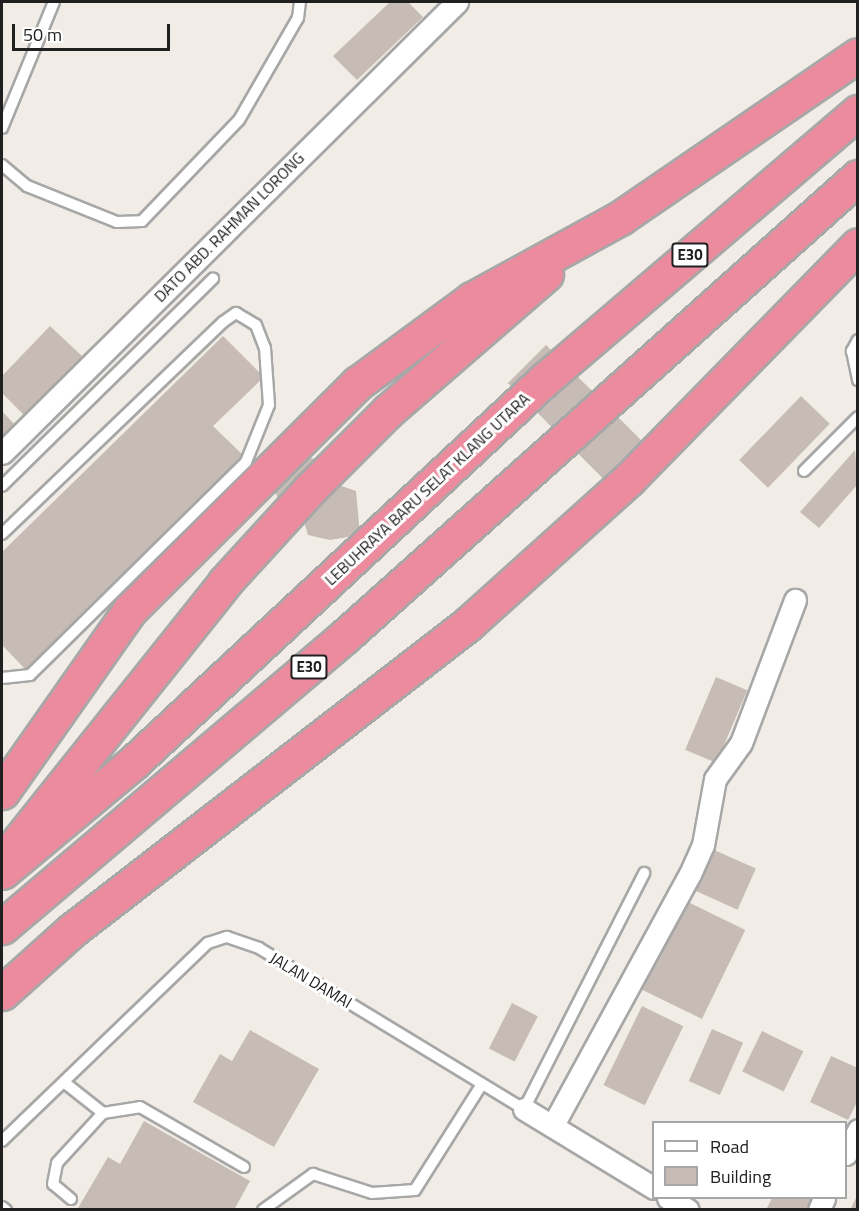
<!DOCTYPE html>
<style>
body{margin:0}
#map{position:relative;width:859px;height:1211px;overflow:hidden;background:#f1ede6;font-family:"Titillium Web",sans-serif}
div>[style]{position:absolute}
[style*='--x']{left:calc(var(--x)*1px);top:calc(var(--y)*1px);width:calc(var(--w)*1px);rotate:calc(var(--a)*1deg)}
.building>*{inset:0;background:#c6bcb5;transform-origin:0 0}
.roads{filter:drop-shadow(2px 0 #a7a7a7) drop-shadow(-2px 0 #a7a7a7) drop-shadow(0 2px #a7a7a7) drop-shadow(0 -2px #a7a7a7)}
.lane>*{height:10px;margin:-5px;padding:0 5px;transform-origin:5px;border-radius:5px;background:#fff}
.street>*{height:21px;margin:-10.5px;padding:0 10.5px;transform-origin:10.5px;border-radius:10.5px;background:#fff}
.highway>*{height:33px;margin:-16.5px;padding:0 16.5px;transform-origin:16.5px;border-radius:16.5px;background:#ec8a9e}
span{translate:-50% -50%;white-space:nowrap;text-align:center;line-height:1.15;-webkit-text-stroke:6px #fff;paint-order:stroke}
.shield-label span{padding:2px 4px;background:#fff;border:2px solid;border-radius:4px;-webkit-text-stroke-width:0}
.shield-label{font-size:15px;color:#202020;font-weight:700}
.street-label{font-size:16px;color:#202020}
.frame{position:absolute;inset:0;border:3px solid #202020;pointer-events:none}
.legend{position:absolute;left:652px;top:1121px;width:195px;height:78px;box-sizing:border-box;background:#fff;border:2px solid #a6a6a6;margin:0;padding:8px 10px;list-style:none;font-size:18px;color:#202020}
.legend li{display:flex;align-items:center;gap:12px;height:30px}
.legend b{width:30px;border:2px solid #a6a6a6}
.scale{position:absolute;left:12px;top:24px;width:158px;height:27px;box-sizing:border-box;border:3px solid #202020;border-top:0;padding-left:8px;font-size:18px;line-height:21px;white-space:nowrap;color:#202020;-webkit-text-stroke:4px #fff;paint-order:stroke}
</style>
<div id="map">
<div class="building">
<div style="clip-path:polygon(390px 2px,408px 2px,423px 17px,357px 80px,333px 56px)"></div>
<div style="clip-path:polygon(50px 326px,82px 356px,25px 416px,2px 393px,2px 376px)"></div>
<div style="clip-path:polygon(223px 336px,264px 377px,213px 426px,246px 458px,27px 671px,2px 645px,2px 552px)"></div>
<div style="left:546px;top:345px;width:135px;height:54px;rotate:45deg"></div>
<div style="left:801px;top:396px;width:40px;height:89px;rotate:44deg"></div>
<div style="clip-path:polygon(2px 411px,16px 426px,2px 440px)"></div>
<div style="clip-path:polygon(855px 450px,858px 484px,819px 528px,800px 512px)"></div>
<div style="clip-path:polygon(305px 456px,326px 463px,336px 484px,356px 491px,360px 535px,330px 540px,308px 535px,302px 515px,285px 510px,273px 489px)"></div>
<div style="left:716px;top:677px;width:34px;height:79px;rotate:23deg"></div>
<div style="left:712px;top:849px;width:48px;height:45px;rotate:24deg"></div>
<div style="left:686px;top:901px;width:66px;height:99px;rotate:26deg"></div>
<div style="left:512px;top:1003px;width:29px;height:51px;rotate:27deg"></div>
<div style="left:642px;top:1006px;width:46px;height:88px;rotate:26deg"></div>
<div style="left:712px;top:1029px;width:34px;height:57px;rotate:24deg"></div>
<div style="clip-path:polygon(250px 1030px,319px 1069px,274px 1147px,193px 1102px,220px 1054px,232px 1061px)"></div>
<div style="left:762px;top:1031px;width:46px;height:45px;rotate:26deg"></div>
<div style="clip-path:polygon(831px 1056px,858px 1068px,858px 1100px,848px 1120px,810px 1102px)"></div>
<div style="clip-path:polygon(144px 1121px,250px 1181px,234px 1210px,78px 1208px,108px 1157px,120px 1164px)"></div>
<div style="clip-path:polygon(858px 1194px,858px 1210px,850px 1210px)"></div>
<div style="clip-path:polygon(772px 1198px,815px 1198px,810px 1210px,766px 1210px)"></div>
</div>
<div class="roads">
<div class="lane">
<div style="--x:2;--y:128;--w:136;--a:-67.6"></div>
<div style="--x:2;--y:165;--w:33;--a:40"></div>
<div style="--x:27;--y:186;--w:97;--a:21.8"></div>
<div style="--x:117;--y:222;--w:25;--a:-2"></div>
<div style="--x:142;--y:221;--w:140;--a:-46.2"></div>
<div style="--x:239;--y:120;--w:118;--a:-60"></div>
<div style="--x:298;--y:18;--w:16;--a:-83"></div>
<div style="--x:858;--y:340;--w:13;--a:119"></div>
<div style="--x:852;--y:351;--w:30;--a:78"></div>
<div style="--x:804;--y:471;--w:76;--a:-45"></div>
<div style="--x:2;--y:486;--w:296;--a:-44.5"></div>
<div style="--x:2;--y:534;--w:306;--a:-43.8"></div>
<div style="--x:223;--y:322;--w:16;--a:-35"></div>
<div style="--x:236;--y:313;--w:23;--a:31"></div>
<div style="--x:256;--y:325;--w:25;--a:69"></div>
<div style="--x:265;--y:348;--w:57;--a:86"></div>
<div style="--x:269;--y:405;--w:61;--a:112"></div>
<div style="--x:246;--y:462;--w:303;--a:135.4"></div>
<div style="--x:30;--y:675;--w:28;--a:174"></div>
<div style="--x:65;--y:1083;--w:48;--a:38.3"></div>
<div style="--x:103;--y:1113;--w:37;--a:-9"></div>
<div style="--x:140;--y:1107;--w:120;--a:30"></div>
<div style="--x:2;--y:1141;--w:286;--a:-43.9"></div>
<div style="--x:208;--y:943;--w:20;--a:-18"></div>
<div style="--x:227;--y:937;--w:34;--a:19"></div>
<div style="--x:259;--y:948;--w:310;--a:31.3"></div>
<div style="--x:524;--y:1109;--w:265;--a:-63"></div>
<div style="--x:71;--y:1199;--w:23;--a:-140"></div>
<div style="--x:53;--y:1184;--w:21;--a:-79"></div>
<div style="--x:57;--y:1163;--w:68;--a:-47.4"></div>
<div style="--x:2;--y:1207;--w:5;--a:37"></div>
<div style="--x:263;--y:1210;--w:62;--a:-35.8"></div>
<div style="--x:313;--y:1174;--w:62;--a:17.9"></div>
<div style="--x:372;--y:1193;--w:43;--a:-4"></div>
<div style="--x:415;--y:1190;--w:125;--a:-57.7"></div>
</div>
<div class="street">
<div style="--x:2;--y:453;--w:641;--a:-44.75"></div>
<div style="--x:524;--y:1109;--w:152;--a:31.3"></div>
<div style="--x:553;--y:1125;--w:286;--a:-61.4"></div>
<div style="--x:690;--y:874;--w:32;--a:-66"></div>
<div style="--x:703;--y:845;--w:67;--a:-79.7"></div>
<div style="--x:715;--y:779;--w:44;--a:-54.2"></div>
<div style="--x:741;--y:743;--w:153;--a:-69.3"></div>
<div style="--x:846;--y:1154;--w:27;--a:-63"></div>
<div style="--x:668;--y:1198;--w:23;--a:31"></div>
<div style="--x:819;--y:1210;--w:13;--a:-67"></div>
</div>
<div class="highway">
<div style="--x:2;--y:792;--w:223;--a:-54.9"></div>
<div style="--x:130;--y:610;--w:322;--a:-44.9"></div>
<div style="--x:358;--y:383;--w:142;--a:-36.4"></div>
<div style="--x:472;--y:299;--w:169;--a:-28.7"></div>
<div style="--x:620;--y:218;--w:288;--a:-34.4"></div>
<div style="--x:17;--y:843;--w:334;--a:-51.4"></div>
<div style="--x:225;--y:582;--w:126;--a:-47.6"></div>
<div style="--x:310;--y:489;--w:110;--a:-45"></div>
<div style="--x:388;--y:411;--w:209;--a:-40.9"></div>
<div style="--x:2;--y:872;--w:173;--a:-39.8"></div>
<div style="--x:135;--y:761;--w:559;--a:-42.97"></div>
<div style="--x:544;--y:380;--w:413;--a:-40.5"></div>
<div style="--x:2;--y:927;--w:448;--a:-40.3"></div>
<div style="--x:344;--y:637;--w:690;--a:-41.83"></div>
<div style="--x:2;--y:993;--w:93;--a:-41.9"></div>
<div style="--x:71;--y:931;--w:502;--a:-37.71"></div>
<div style="--x:468;--y:624;--w:217;--a:-42"></div>
<div style="--x:629;--y:479;--w:327;--a:-45.6"></div>
</div>
</div>
<div class="shield-label">
<span style="left:690px;top:255px">E30</span>
<span style="left:309px;top:667px">E30</span>
</div>
<div class="street-label">
<span style="left:229px;top:227px;rotate:-45deg">DATO ABD. RAHMAN LORONG</span>
<span style="left:427px;top:489px;rotate:-43deg">LEBUHRAYA BARU SELAT KLANG UTARA</span>
<span style="left:311px;top:980px;rotate:31deg">JALAN DAMAI</span>
</div>
<div class="frame"></div>
<ul class="legend">
<li><b style="height:8px;background:#fff"></b>Road</li>
<li><b style="height:16px;background:#c6bcb5"></b>Building</li>
</ul>
<div class="scale">50 m</div>
</div>
